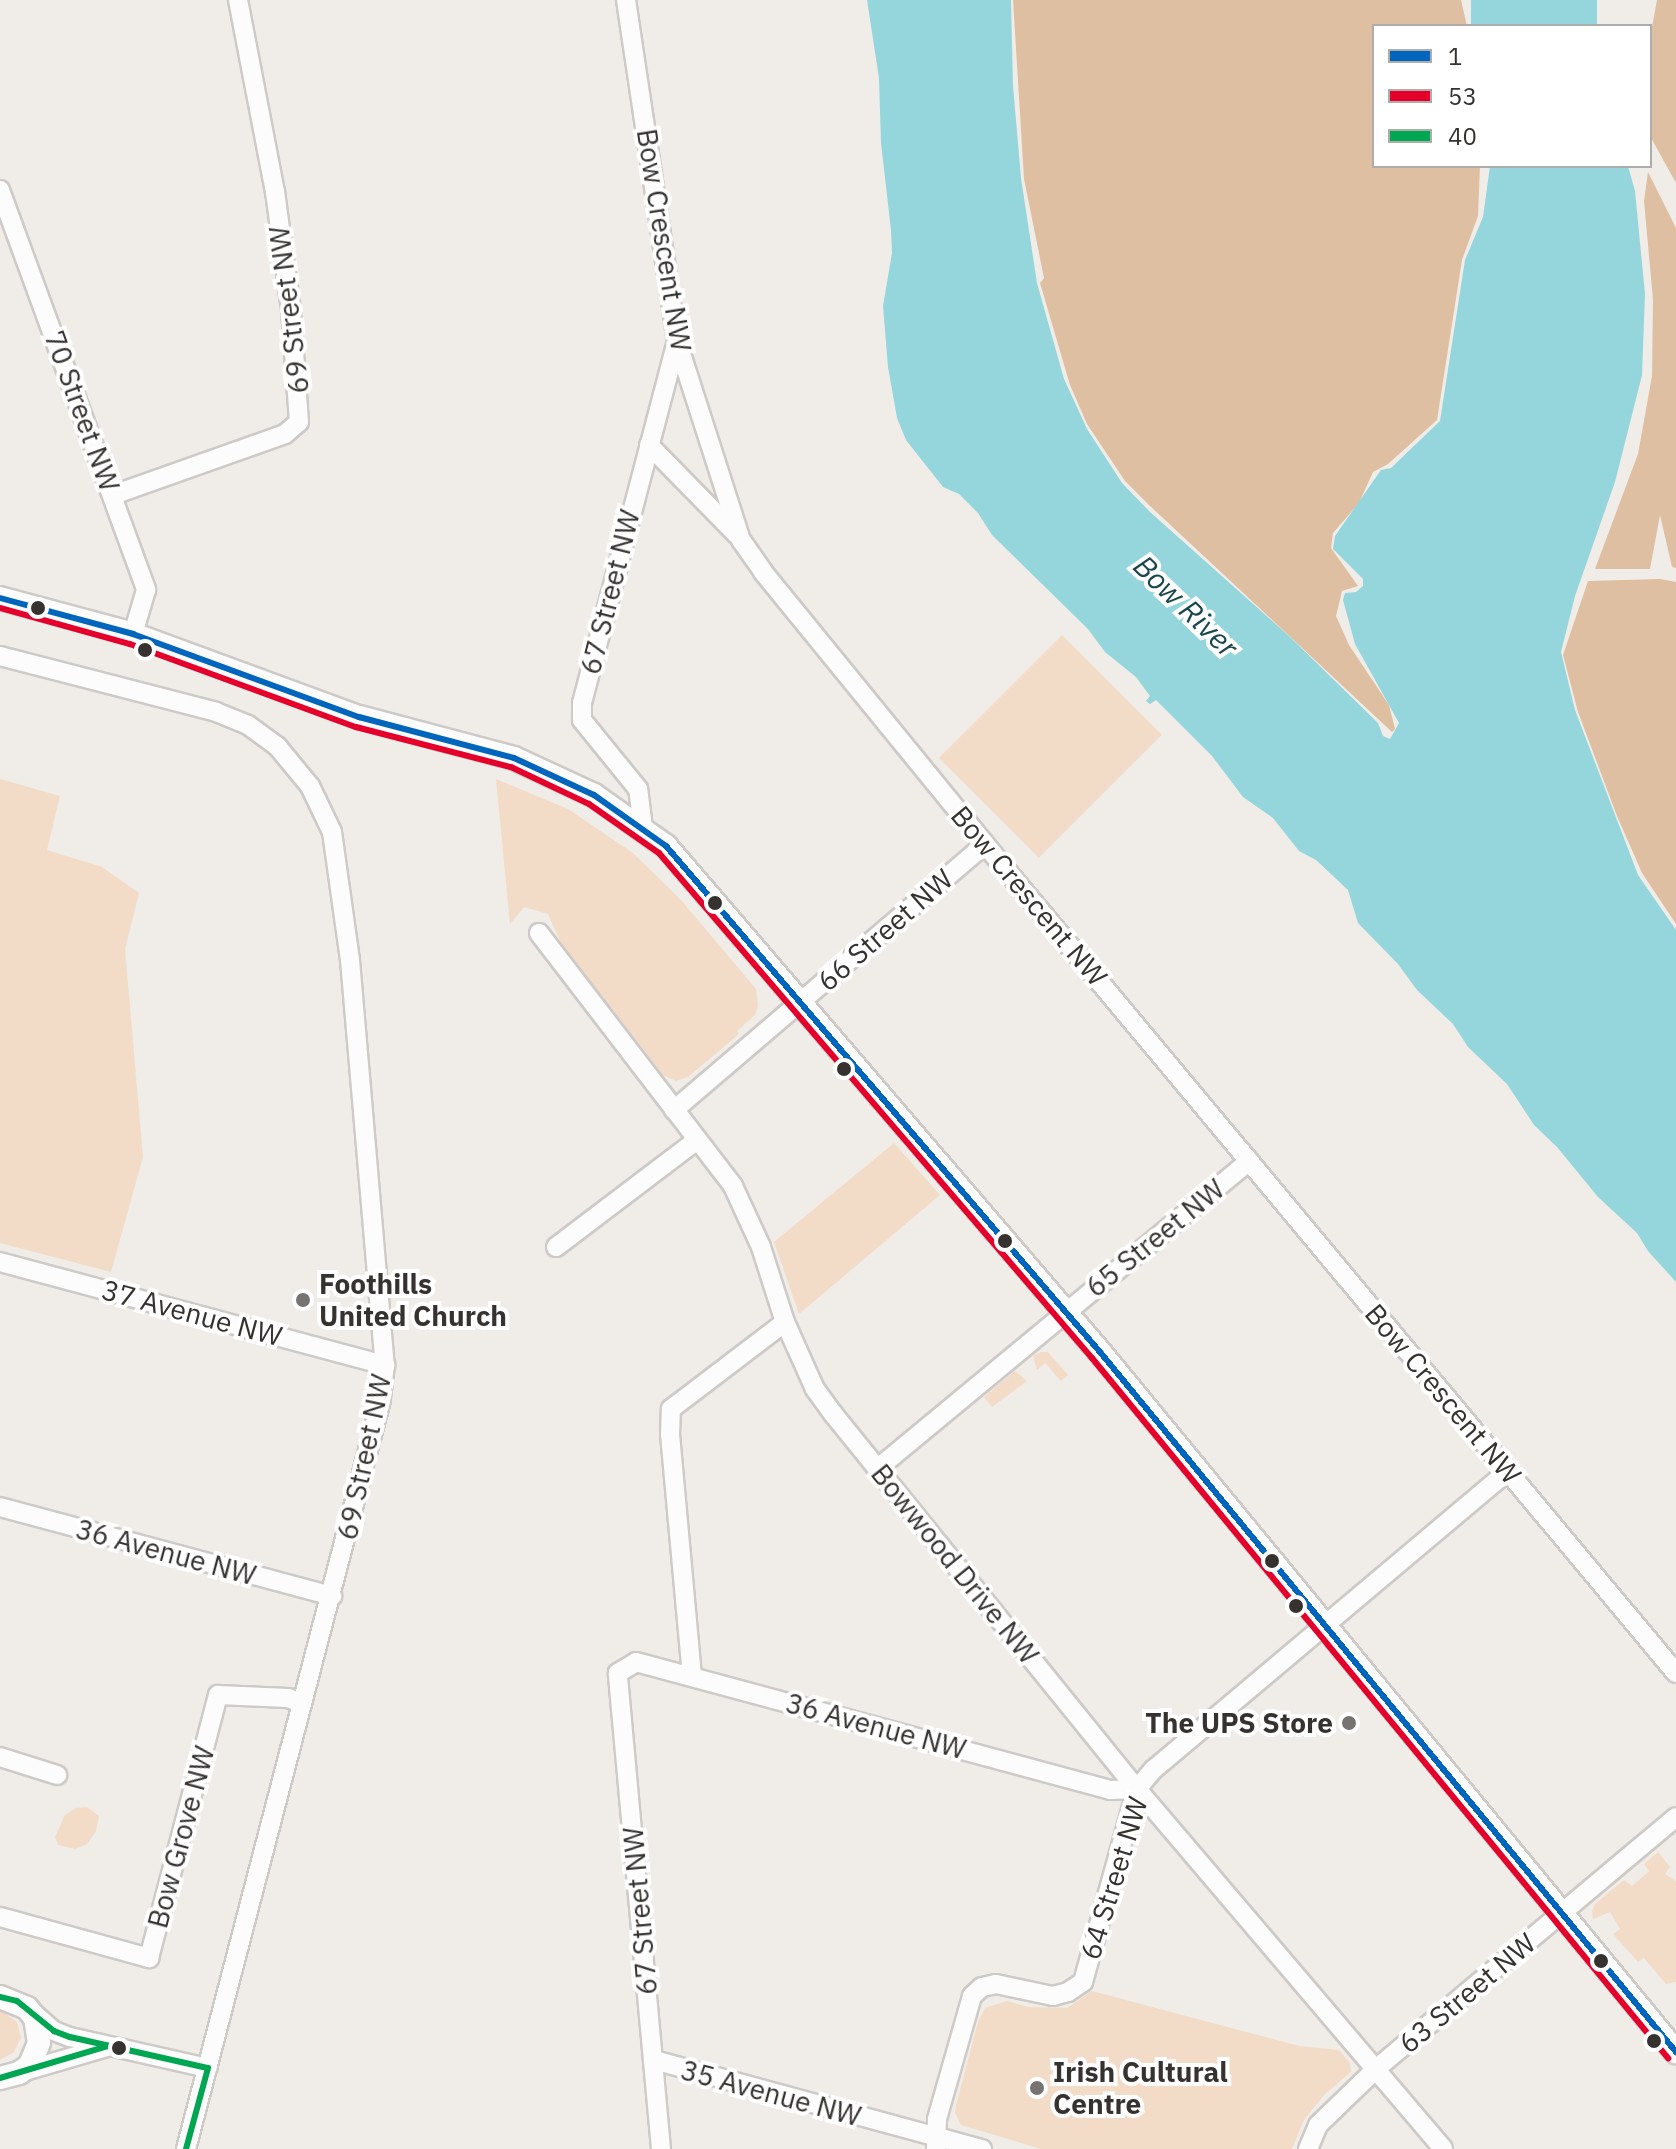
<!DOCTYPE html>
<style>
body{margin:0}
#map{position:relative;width:1676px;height:2149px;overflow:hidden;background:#f0ece8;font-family:"IBM Plex Sans",sans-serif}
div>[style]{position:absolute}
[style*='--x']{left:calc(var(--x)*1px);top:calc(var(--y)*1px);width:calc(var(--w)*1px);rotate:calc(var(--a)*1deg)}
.green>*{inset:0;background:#f2dcc8;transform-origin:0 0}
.forest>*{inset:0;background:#dfbfa2}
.water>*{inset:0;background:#94d6db;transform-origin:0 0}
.roads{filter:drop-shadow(2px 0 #cdcac7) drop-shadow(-2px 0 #cdcac7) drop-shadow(0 2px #cdcac7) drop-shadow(0 -2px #cdcac7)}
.minor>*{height:18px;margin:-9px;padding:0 9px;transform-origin:9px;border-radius:9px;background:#fdfcfc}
.tertiary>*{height:22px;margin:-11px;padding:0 11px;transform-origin:11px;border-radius:11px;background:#fdfcfc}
.bus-1>*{height:6px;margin:-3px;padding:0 3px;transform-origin:3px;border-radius:3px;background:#0065bd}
.bus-2>*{height:6px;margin:-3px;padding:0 3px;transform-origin:3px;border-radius:3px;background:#e4002b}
.bus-3>*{height:6px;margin:-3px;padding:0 3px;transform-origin:3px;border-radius:3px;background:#00a651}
.dots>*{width:22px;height:22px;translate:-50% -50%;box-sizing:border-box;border:4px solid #fff;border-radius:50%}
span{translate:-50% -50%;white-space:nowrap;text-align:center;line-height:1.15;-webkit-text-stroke:8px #fff;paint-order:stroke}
.street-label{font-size:28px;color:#353230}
.poi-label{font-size:28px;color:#353230;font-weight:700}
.left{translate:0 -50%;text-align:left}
.right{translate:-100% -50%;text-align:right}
.water-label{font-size:30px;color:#1a474b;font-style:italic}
.legend{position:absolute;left:1372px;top:24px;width:280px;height:144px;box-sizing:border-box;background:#fff;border:2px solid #aeadac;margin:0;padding:10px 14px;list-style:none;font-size:24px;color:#353230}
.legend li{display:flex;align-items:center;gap:16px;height:40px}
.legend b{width:40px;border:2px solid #aeadac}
</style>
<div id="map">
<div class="green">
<div style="left:1062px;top:635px;width:141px;height:174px;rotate:45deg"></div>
<div style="clip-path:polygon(0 779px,60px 796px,47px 850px,102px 867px,139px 893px,125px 949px,143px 1157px,111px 1272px,0 1243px)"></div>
<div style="clip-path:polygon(496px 779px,568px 809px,633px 853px,681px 900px,756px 989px,758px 1006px,755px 1015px,737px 1031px,739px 1034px,688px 1077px,676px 1081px,663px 1075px,561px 943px,548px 914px,524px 907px,510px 924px)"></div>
<div style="clip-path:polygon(894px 1143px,940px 1195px,799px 1314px,774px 1242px)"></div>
<div style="clip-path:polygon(1041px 1352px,1048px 1352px,1068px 1375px,1061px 1381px,1045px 1363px,1037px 1370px,1033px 1356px)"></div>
<div style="clip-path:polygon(1015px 1371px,1027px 1381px,992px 1407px,984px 1397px)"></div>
<div style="clip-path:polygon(87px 1807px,99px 1816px,96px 1831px,87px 1844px,75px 1849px,58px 1845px,55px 1837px,65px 1815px,76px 1808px)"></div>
<div style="clip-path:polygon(1658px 1852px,1670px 1867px,1665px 1874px,1676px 1881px,1676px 1982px,1666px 1984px,1644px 1958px,1638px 1962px,1613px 1934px,1620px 1929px,1610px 1912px,1593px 1919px,1592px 1912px,1595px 1904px,1624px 1880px,1632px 1886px,1646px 1874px,1649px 1871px,1644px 1864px)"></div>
<div style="clip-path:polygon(1092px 1991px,1299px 2046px,1339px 2050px,1350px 2063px,1351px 2072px,1324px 2095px,1304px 2120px,1292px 2149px,1041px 2149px,961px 2125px,955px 2113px,956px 2105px,978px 2022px,985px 2008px,1007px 2001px,1028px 2007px,1067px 2008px)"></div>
<div style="clip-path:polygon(0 2010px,17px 2022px,21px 2038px,14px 2052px,0 2060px)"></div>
</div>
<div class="forest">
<div style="clip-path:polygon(1013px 0,1461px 0,1467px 26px,1374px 26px,1374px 166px,1480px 166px,1478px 216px,1462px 260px,1437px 420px,1388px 464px,1373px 472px,1359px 503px,1333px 533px,1331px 548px,1358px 586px,1342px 591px,1336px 616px,1349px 645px,1389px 705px,1395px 729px,1392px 732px,1148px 504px,1125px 481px,1087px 424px,1070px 385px,1040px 283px,1044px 278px,1024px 179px)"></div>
<div style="clip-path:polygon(1657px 0,1676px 0,1676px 183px,1650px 136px,1650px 38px)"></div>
<div style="clip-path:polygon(1648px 172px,1676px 228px,1676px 568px,1672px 567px,1660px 515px,1650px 569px,1595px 569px,1638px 454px,1652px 376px,1653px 300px,1644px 201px)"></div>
<div style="clip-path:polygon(1660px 579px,1676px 582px,1676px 924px,1642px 873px,1617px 816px,1578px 712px,1563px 655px,1588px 581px)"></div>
</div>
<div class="water">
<div style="clip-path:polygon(867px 0,1011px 0,1013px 86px,1021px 178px,1037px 283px,1064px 379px,1087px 429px,1122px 483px,1150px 512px,1289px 636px,1378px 723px,1383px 736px,1390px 739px,1399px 723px,1355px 644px,1343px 600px,1345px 593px,1356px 592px,1363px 586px,1363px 579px,1333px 549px,1335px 536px,1381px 470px,1391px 468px,1440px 421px,1465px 260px,1483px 217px,1490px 166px,1628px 166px,1635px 191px,1645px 294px,1642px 375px,1615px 482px,1575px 596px,1561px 652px,1575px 710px,1638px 875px,1676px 930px,1676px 1282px,1648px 1251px,1637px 1233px,1598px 1197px,1557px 1147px,1534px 1125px,1507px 1084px,1468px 1047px,1453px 1024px,1417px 990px,1398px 964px,1358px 923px,1348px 890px,1316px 860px,1299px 851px,1273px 818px,1243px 797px,1212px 756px,1156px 700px,1150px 704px,1146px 701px,1150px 696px,1136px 677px,1105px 652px,1088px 629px,992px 535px,978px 513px,959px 494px,943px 487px,906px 440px,897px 418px,888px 367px,883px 306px,892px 253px,891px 230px,881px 143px,879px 78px)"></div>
<div style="left:1471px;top:0;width:126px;height:27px"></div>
</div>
<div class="roads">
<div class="minor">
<div style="--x:626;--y:0;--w:345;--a:81.5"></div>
<div style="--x:677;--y:341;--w:209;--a:72.2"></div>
<div style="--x:741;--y:540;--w:39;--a:55"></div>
<div style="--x:763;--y:572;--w:378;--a:50.8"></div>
<div style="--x:1002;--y:865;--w:1052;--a:50.17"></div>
<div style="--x:0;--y:190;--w:426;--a:69.9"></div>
<div style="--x:146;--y:590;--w:46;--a:106.5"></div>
<div style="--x:649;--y:445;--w:126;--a:45.6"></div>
<div style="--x:113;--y:495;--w:182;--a:-19.5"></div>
<div style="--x:285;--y:434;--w:18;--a:-41"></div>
<div style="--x:299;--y:422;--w:112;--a:-94.1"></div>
<div style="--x:291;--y:310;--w:119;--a:-97.7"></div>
<div style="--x:275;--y:192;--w:196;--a:-100.9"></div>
<div style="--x:0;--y:656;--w:223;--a:14.5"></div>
<div style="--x:216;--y:712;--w:35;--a:22"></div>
<div style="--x:248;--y:725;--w:36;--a:36"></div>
<div style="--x:277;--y:746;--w:52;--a:50.5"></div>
<div style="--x:310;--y:786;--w:51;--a:64.4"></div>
<div style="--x:332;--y:832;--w:129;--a:82"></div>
<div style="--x:350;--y:960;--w:407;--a:85.1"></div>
<div style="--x:385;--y:1365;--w:35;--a:97"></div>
<div style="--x:381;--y:1400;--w:774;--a:104.59"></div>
<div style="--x:643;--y:828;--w:39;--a:-97"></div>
<div style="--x:638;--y:789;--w:89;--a:-129.1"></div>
<div style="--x:582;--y:720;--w:17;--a:-90"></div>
<div style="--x:582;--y:703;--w:374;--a:-75.3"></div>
<div style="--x:539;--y:933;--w:319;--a:52.5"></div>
<div style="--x:733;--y:1186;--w:67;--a:65.3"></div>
<div style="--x:761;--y:1247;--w:79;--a:72.3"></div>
<div style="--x:785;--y:1322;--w:73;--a:65.9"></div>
<div style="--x:815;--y:1389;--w:32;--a:54"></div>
<div style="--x:834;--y:1415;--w:481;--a:51"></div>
<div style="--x:1137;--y:1789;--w:472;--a:49.6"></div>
<div style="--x:674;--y:1110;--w:409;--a:-40.5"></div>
<div style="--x:556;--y:1247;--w:177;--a:-37.2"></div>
<div style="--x:0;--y:1262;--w:399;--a:15"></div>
<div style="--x:877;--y:1469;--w:483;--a:-39.6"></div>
<div style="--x:0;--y:1507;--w:344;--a:15"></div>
<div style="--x:692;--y:1676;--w:242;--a:-95.2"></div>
<div style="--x:670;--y:1435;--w:26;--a:-88"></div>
<div style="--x:671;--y:1409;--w:143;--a:-37.3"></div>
<div style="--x:0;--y:1757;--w:60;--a:17.5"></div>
<div style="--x:0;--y:1917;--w:155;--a:15.4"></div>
<div style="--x:149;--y:1958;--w:272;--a:-75.3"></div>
<div style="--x:218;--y:1695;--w:70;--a:2.5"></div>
<div style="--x:288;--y:1698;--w:15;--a:20"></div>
<div style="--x:31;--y:2011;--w:30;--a:41"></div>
<div style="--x:54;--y:2031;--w:17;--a:21"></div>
<div style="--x:70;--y:2037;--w:141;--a:12.7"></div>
<div style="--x:654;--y:2060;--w:340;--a:15.2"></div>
<div style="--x:21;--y:2072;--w:90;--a:-16.2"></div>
<div style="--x:661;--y:2149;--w:478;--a:-95.2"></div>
<div style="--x:618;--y:1673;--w:21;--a:-31"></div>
<div style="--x:636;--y:1662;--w:491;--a:15.1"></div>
<div style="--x:1110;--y:1790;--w:27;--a:-2"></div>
<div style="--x:936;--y:2149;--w:30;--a:-88"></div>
<div style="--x:937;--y:2119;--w:128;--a:-74.1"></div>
<div style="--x:972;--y:1996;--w:13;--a:-42"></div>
<div style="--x:982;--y:1987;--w:14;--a:-12"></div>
<div style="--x:996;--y:1984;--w:58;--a:11.9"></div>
<div style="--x:1053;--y:1996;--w:16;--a:-15"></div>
<div style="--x:1068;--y:1992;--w:18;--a:-34"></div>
<div style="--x:1083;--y:1982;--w:200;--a:-74.4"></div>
<div style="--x:1137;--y:1789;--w:26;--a:-50"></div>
<div style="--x:1154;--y:1769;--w:461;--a:-40.1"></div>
<div style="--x:1308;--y:2149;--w:26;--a:-67"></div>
<div style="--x:1318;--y:2125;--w:82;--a:-44"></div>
<div style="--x:1377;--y:2068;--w:390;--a:-40"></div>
</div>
<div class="tertiary">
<div style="--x:0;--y:598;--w:138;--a:15.1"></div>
<div style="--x:133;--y:634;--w:241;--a:20.2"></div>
<div style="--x:359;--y:717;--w:160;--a:14.8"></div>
<div style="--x:514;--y:758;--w:88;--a:24.8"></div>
<div style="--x:594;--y:795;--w:88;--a:35.3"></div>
<div style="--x:666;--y:846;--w:667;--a:49.38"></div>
<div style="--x:1100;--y:1352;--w:907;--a:50.55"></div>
<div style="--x:0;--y:1997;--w:29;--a:22"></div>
<div style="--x:27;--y:2008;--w:13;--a:51"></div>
<div style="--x:35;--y:2018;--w:25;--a:81"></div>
<div style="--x:39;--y:2043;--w:25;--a:113"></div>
<div style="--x:29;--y:2066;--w:12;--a:145"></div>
<div style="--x:19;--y:2073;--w:20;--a:165"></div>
</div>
</div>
<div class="bus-1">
<div style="--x:0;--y:598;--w:138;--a:15.1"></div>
<div style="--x:133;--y:634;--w:241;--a:20.2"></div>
<div style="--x:359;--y:717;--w:160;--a:14.8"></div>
<div style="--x:514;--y:758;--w:88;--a:24.8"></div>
<div style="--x:594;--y:795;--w:88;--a:35.3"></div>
<div style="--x:666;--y:846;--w:667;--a:49.38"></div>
<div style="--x:1100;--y:1352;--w:907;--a:50.55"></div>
</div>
<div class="bus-2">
<div style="--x:0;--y:608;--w:135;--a:15.5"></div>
<div style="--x:130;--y:644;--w:241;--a:20.2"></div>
<div style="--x:356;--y:727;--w:160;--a:14.5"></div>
<div style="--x:511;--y:767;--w:86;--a:25.4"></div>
<div style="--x:589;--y:804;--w:85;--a:35"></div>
<div style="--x:659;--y:853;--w:665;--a:49.39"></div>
<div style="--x:1092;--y:1358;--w:907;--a:50.55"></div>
</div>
<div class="bus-3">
<div style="--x:0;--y:1997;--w:17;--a:13"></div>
<div style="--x:17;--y:2001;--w:48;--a:39"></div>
<div style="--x:54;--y:2031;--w:17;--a:21"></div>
<div style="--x:70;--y:2037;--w:141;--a:12.7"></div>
<div style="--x:0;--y:2078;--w:113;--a:-16.5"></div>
<div style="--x:108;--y:2046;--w:9;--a:13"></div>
<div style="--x:186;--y:2149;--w:84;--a:-74.8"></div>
</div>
<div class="dots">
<div style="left:38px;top:608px;background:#353230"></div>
<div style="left:145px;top:650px;background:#353230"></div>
<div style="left:715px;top:903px;background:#353230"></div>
<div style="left:844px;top:1069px;background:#353230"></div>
<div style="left:1005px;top:1241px;background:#353230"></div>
<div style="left:303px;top:1300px;background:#767370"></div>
<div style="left:1272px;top:1561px;background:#353230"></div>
<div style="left:1296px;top:1606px;background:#353230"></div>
<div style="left:1349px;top:1723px;background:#767370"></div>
<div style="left:1601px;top:1961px;background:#353230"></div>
<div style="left:1654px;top:2041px;background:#353230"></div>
<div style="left:119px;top:2048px;background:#353230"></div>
<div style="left:1037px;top:2088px;background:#767370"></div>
</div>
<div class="street-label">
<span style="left:664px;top:240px;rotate:81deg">Bow Crescent NW</span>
<span style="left:289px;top:310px;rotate:-97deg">69 Street NW</span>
<span style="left:82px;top:411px;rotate:70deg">70 Street NW</span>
<span style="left:610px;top:592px;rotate:-76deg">67 Street NW</span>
<span style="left:1029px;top:896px;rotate:50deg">Bow Crescent NW</span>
<span style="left:885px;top:930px;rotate:-41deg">66 Street NW</span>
<span style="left:1155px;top:1238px;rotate:-39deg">65 Street NW</span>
<span style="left:192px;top:1313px;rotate:15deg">37 Avenue NW</span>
<span style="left:1443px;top:1394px;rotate:50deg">Bow Crescent NW</span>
<span style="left:364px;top:1457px;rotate:-78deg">69 Street NW</span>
<span style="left:166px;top:1552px;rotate:15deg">36 Avenue NW</span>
<span style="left:955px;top:1564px;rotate:51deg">Bowwood Drive NW</span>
<span style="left:876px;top:1726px;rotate:15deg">36 Avenue NW</span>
<span style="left:181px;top:1837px;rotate:-75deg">Bow Grove NW</span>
<span style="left:1114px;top:1878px;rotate:-73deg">64 Street NW</span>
<span style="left:640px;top:1911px;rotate:-95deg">67 Street NW</span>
<span style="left:1467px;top:1993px;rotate:-40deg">63 Street NW</span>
<span style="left:771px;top:2093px;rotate:15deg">35 Avenue NW</span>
</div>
<div class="poi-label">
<span class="left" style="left:319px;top:1300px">Foothills<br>United Church</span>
<span class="right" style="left:1333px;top:1723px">The UPS Store</span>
<span class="left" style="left:1053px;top:2088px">Irish Cultural<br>Centre</span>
</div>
<div class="water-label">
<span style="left:1186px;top:606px;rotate:44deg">Bow River</span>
</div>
<ul class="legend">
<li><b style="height:10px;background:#0065bd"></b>1</li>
<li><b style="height:10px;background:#e4002b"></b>53</li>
<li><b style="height:10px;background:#00a651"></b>40</li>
</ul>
</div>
